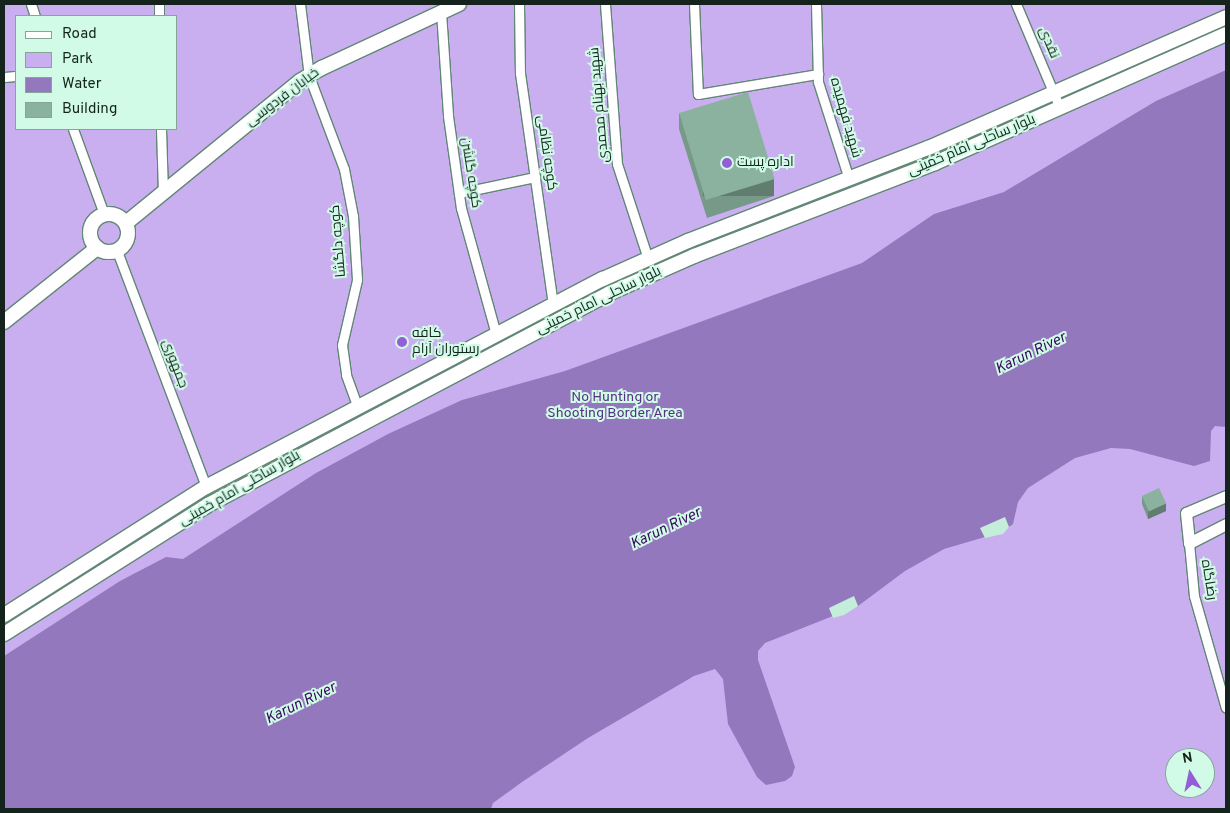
<!DOCTYPE html>
<meta charset="utf-8">
<style>
body{margin:0}
#map{position:relative;width:1230px;height:813px;overflow:hidden;background:#c4edda;font-family:Overpass,Cairo,sans-serif}
div>[style]{position:absolute}
[style*='--x']{left:calc(var(--x)*1px);top:calc(var(--y)*1px);width:calc(var(--w)*1px);rotate:calc(var(--a)*1deg)}
.green>*{inset:0;background:#c9aff0}
.water>*{inset:0;background:#9478be}
.pier>*{inset:0;background:#c4edda}
.roads{filter:drop-shadow(1px 0 #618675) drop-shadow(-1px 0 #618675) drop-shadow(0 1px #618675) drop-shadow(0 -1px #618675)}
.minor>*{height:9px;margin:-4.5px;padding:0 4.5px;transform-origin:4.5px;border-radius:4.5px;background:#fff}
.tertiary>*{height:11px;margin:-5.5px;padding:0 5.5px;transform-origin:5.5px;border-radius:5.5px;background:#fff}
.secondary>*{height:14px;margin:-7px;padding:0 7px;transform-origin:7px;border-radius:7px;background:#fff}
.secondary>.ring{margin:-7px;padding:0;box-sizing:content-box;background:none;border:14px solid #fff;border-radius:50%}
.wall>*{inset:0;background:#779989}
.shaded-wall>*{inset:0;background:#617d6f;transform-origin:0 0}
.building>*{inset:0;background:#8ab29f;transform-origin:0 0}
.dots>*{width:14px;height:14px;translate:-50% -50%;box-sizing:border-box;border:2px solid #d1fbe7;border-radius:50%}
span{translate:-50% -50%;white-space:nowrap;text-align:center;line-height:1.15;-webkit-text-stroke:4px #d1fbe7;paint-order:stroke}
.street-label{font-size:14px;color:#14241d}
.poi-label{font-size:14px;color:#14241d}
.left{translate:0 -50%;text-align:left}
.park-label{font-size:14px;color:#572f84}
.water-label{font-size:15px;color:#38085f;font-style:italic}
.frame{position:absolute;inset:0;border:5px solid #14241d;pointer-events:none}
.legend{position:absolute;left:15px;top:15px;width:162px;height:115px;box-sizing:border-box;background:#d1fbe7;border:1px solid #85a596;margin:0;padding:6px 9px;list-style:none;font-size:15px;color:#14241d}
.legend li{display:flex;align-items:center;gap:10px;height:25px}
.legend b{width:25px;border:1px solid #85a596}
.north{position:absolute;left:1165px;top:748px;width:50px;height:50px;box-sizing:border-box;background:#d1fbe7;border:1px solid #85a596;border-radius:50%;rotate:350deg;font-size:14px;font-weight:700;line-height:20px;text-align:center;color:#14241d}
.north::after{content:'';display:block;margin:auto;width:18px;height:22px;background:#945ed6;clip-path:polygon(50% 0,100% 100%,50% 72%,0 100%)}
</style>
<div id="map">
<div class="green">
<div style="clip-path:polygon(evenodd,4px 4px,1226px 4px,1226px 809px,4px 809px,4px 4px,16px 16px,176px 16px,176px 129px,16px 129px,16px 16px,4px 4px,1175px 758px,1205px 758px,1205px 788px,1175px 788px,1175px 758px)"></div>
</div>
<div class="water">
<div style="clip-path:polygon(1226px 70px,1226px 427px,1215px 426px,1211px 431px,1210px 461px,1194px 466px,1130px 449px,1111px 448px,1075px 458px,1028px 488px,1018px 502px,1013px 524px,1002px 532px,944px 549px,905px 571px,858px 606px,765px 643px,758px 651px,758px 660px,795px 767px,792px 776px,785px 781px,766px 785px,757px 777px,728px 724px,723px 679px,715px 669px,694px 676px,588px 738px,522px 782px,493px 803px,491px 809px,4px 809px,4px 656px,120px 581px,166px 557px,183px 559px,316px 473px,388px 434px,462px 400px,565px 371px,862px 263px,934px 214px,1004px 192px,1156px 101px)"></div>
</div>
<div class="pier">
<div style="clip-path:polygon(1005px 517px,1009px 527px,1003px 534px,985px 538px,980px 528px)"></div>
<div style="clip-path:polygon(854px 596px,858px 606px,844px 615px,833px 618px,829px 608px)"></div>
</div>
<div class="roads">
<div class="minor">
<div style="--x:31;--y:4;--w:13;--a:72"></div>
<div style="--x:300;--y:4;--w:73;--a:82.9"></div>
<div style="--x:309;--y:76;--w:99;--a:69.4"></div>
<div style="--x:344;--y:169;--w:48;--a:79.2"></div>
<div style="--x:353;--y:216;--w:64;--a:86.4"></div>
<div style="--x:357;--y:280;--w:67;--a:103"></div>
<div style="--x:342;--y:345;--w:30;--a:82"></div>
<div style="--x:346;--y:375;--w:33;--a:70"></div>
<div style="--x:519;--y:4;--w:69;--a:89.2"></div>
<div style="--x:520;--y:73;--w:234;--a:81.9"></div>
<div style="--x:605;--y:4;--w:160;--a:85.7"></div>
<div style="--x:617;--y:164;--w:100;--a:71.9"></div>
<div style="--x:694;--y:4;--w:90;--a:87.5"></div>
<div style="--x:698;--y:94;--w:122;--a:-9.5"></div>
<div style="--x:816;--y:4;--w:78;--a:88.5"></div>
<div style="--x:818;--y:82;--w:102;--a:72.3"></div>
<div style="--x:1016;--y:4;--w:113;--a:67.1"></div>
<div style="--x:441;--y:12;--w:104;--a:86.1"></div>
<div style="--x:448;--y:116;--w:93;--a:82"></div>
<div style="--x:461;--y:208;--w:131;--a:74.5"></div>
<div style="--x:159;--y:16;--w:12;--a:-90"></div>
<div style="--x:4;--y:77;--w:12;--a:-5"></div>
<div style="--x:73;--y:129;--w:90;--a:70"></div>
<div style="--x:161;--y:129;--w:65;--a:88.2"></div>
<div style="--x:459;--y:193;--w:78;--a:-11.9"></div>
<div style="--x:117;--y:251;--w:252;--a:69.3"></div>
<div style="--x:1189;--y:543;--w:53;--a:84.6"></div>
<div style="--x:1194;--y:596;--w:116;--a:74.1"></div>
</div>
<div class="tertiary">
<div style="--x:1226;--y:496;--w:43;--a:157"></div>
<div style="--x:1186;--y:513;--w:30;--a:84"></div>
<div style="--x:1189;--y:543;--w:42;--a:-27.2"></div>
</div>
<div class="secondary">
<div class="ring" style="left:90px;top:214px;width:24px;height:24px"></div>
<div style="--x:126;--y:223;--w:225;--a:-39.2"></div>
<div style="--x:300;--y:81;--w:26;--a:-31"></div>
<div style="--x:322;--y:68;--w:151;--a:-25"></div>
<div style="--x:4;--y:322;--w:119;--a:-38.5"></div>
<div style="--x:4;--y:615;--w:239;--a:-32.4"></div>
<div style="--x:206;--y:487;--w:448;--a:-27.7"></div>
<div style="--x:603;--y:279;--w:93;--a:-24.1"></div>
<div style="--x:688;--y:241;--w:257;--a:-21.2"></div>
<div style="--x:928;--y:148;--w:326;--a:-23.7"></div>
<div style="--x:4;--y:634;--w:241;--a:-32.3"></div>
<div style="--x:208;--y:505;--w:454;--a:-27.8"></div>
<div style="--x:610;--y:293;--w:92;--a:-23.8"></div>
<div style="--x:694;--y:256;--w:258;--a:-21.1"></div>
<div style="--x:935;--y:163;--w:318;--a:-23.9"></div>
</div>
</div>
<div class="wall">
<div style="clip-path:polygon(679px 113px,774px 196px,707px 218px,679px 129px)"></div>
<div style="clip-path:polygon(1142px 496px,1166px 511px,1148px 519px,1142px 504px)"></div>
</div>
<div class="shaded-wall">
<div style="left:774px;top:179px;width:17px;height:71px;rotate:90deg"></div>
<div style="clip-path:polygon(1166px 503px,1166px 511px,1148px 519px,1148px 510px)"></div>
</div>
<div class="building">
<div style="left:748px;top:92px;width:91px;height:72px;rotate:73deg"></div>
<div style="left:1159px;top:488px;width:17px;height:19px;rotate:65deg"></div>
</div>
<div class="dots">
<div style="left:727px;top:163px;background:#945ed6"></div>
<div style="left:402px;top:342px;background:#945ed6"></div>
</div>
<div class="street-label">
<span style="left:1048px;top:43px;rotate:67deg">نقدی</span>
<span style="left:283px;top:98px;rotate:-37deg">خیابان فردوسی</span>
<span style="left:600px;top:105px;rotate:-95deg">شهید بهنام محمدی</span>
<span style="left:845px;top:118px;rotate:74deg">شهید فهمیده</span>
<span style="left:972px;top:146px;rotate:-23deg">بلوار ساحلی امام خمینی</span>
<span style="left:546px;top:153px;rotate:82deg">کوچه نظامی</span>
<span style="left:470px;top:173px;rotate:81deg">کوچه گلشن</span>
<span style="left:339px;top:241px;rotate:-95deg">کوچه دلگشا</span>
<span style="left:599px;top:301px;rotate:-26deg">بلوار ساحلی امام خمینی</span>
<span style="left:174px;top:364px;rotate:69deg">جمهوری</span>
<span style="left:240px;top:489px;rotate:-30deg">بلوار ساحلی امام خمینی</span>
<span style="left:1208px;top:580px;rotate:81deg">رضاگاه</span>
</div>
<div class="poi-label">
<span class="left" style="left:737px;top:163px">اداره پست</span>
<span class="left" style="left:412px;top:342px">کافه<br>رستوران آرام</span>
</div>
<div class="park-label">
<span style="left:615px;top:406px">No Hunting or<br>Shooting Border Area</span>
</div>
<div class="water-label">
<span style="left:1031px;top:354px;rotate:-26deg">Karun River</span>
<span style="left:666px;top:529px;rotate:-26deg">Karun River</span>
<span style="left:301px;top:704px;rotate:-26deg">Karun River</span>
</div>
<div class="frame"></div>
<ul class="legend">
<li><b style="height:6px;background:#fff"></b>Road</li>
<li><b style="height:14px;background:#c9aff0"></b>Park</li>
<li><b style="height:14px;background:#9478be"></b>Water</li>
<li><b style="height:14px;background:#8ab29f"></b>Building</li>
</ul>
<div class="north">N</div>
</div>
